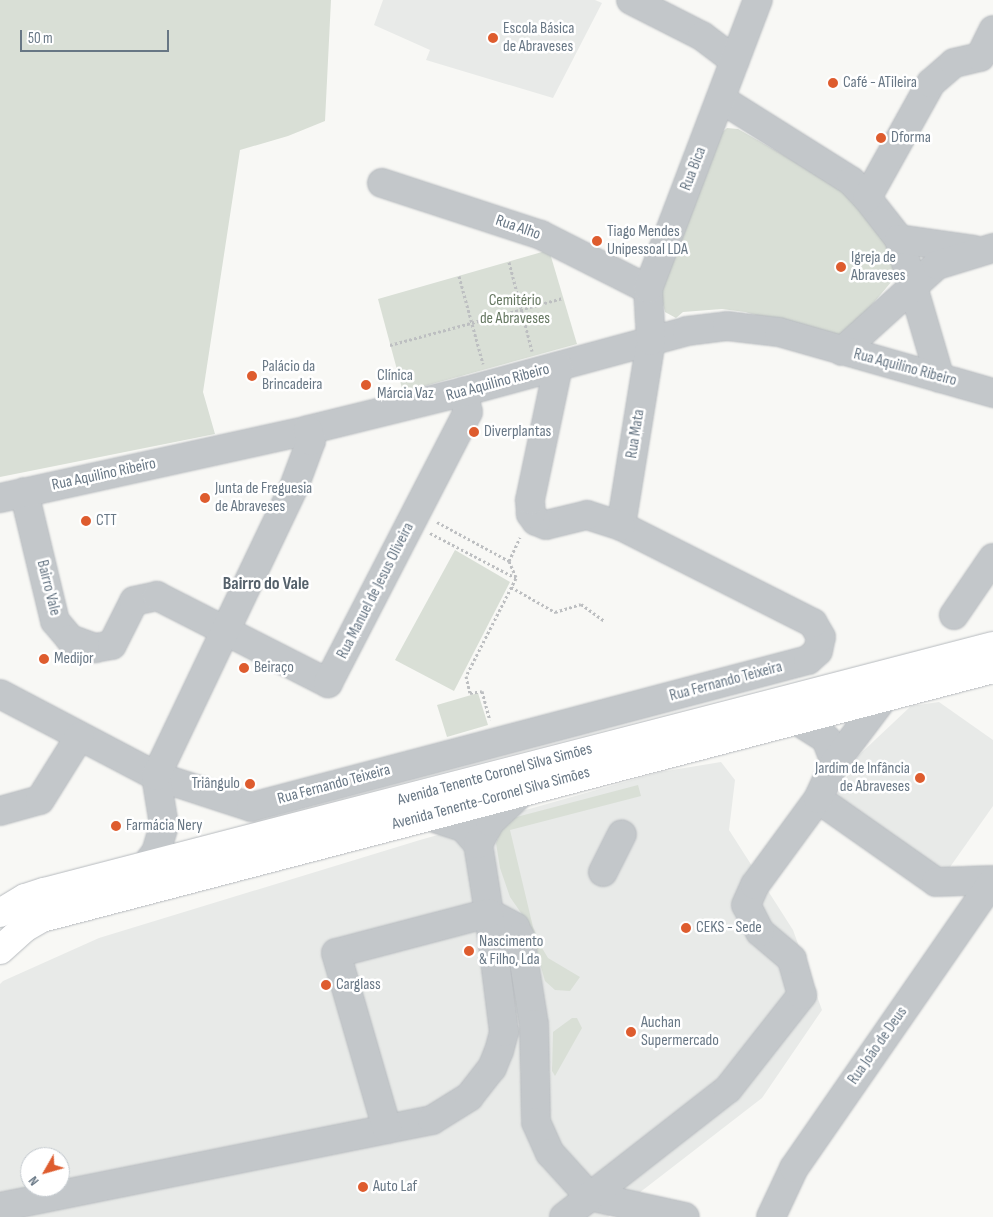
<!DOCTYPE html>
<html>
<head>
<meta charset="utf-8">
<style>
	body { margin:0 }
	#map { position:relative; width:993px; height:1217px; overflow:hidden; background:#f8f8f5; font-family:"Sofia Sans Condensed",sans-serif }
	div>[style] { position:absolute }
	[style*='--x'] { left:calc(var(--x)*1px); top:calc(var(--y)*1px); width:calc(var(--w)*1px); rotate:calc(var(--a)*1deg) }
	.built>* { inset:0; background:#e8eae8 }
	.green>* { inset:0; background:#d9dfd6 }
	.path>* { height:3px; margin-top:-1.5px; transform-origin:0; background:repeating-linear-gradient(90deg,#bdbfc1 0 2.5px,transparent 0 5px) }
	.roads { filter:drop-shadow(0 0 1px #b6babe) drop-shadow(0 0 1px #b6babe) }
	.minor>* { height:28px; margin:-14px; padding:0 14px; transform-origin:14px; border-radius:14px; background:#c3c7ca }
	.major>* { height:28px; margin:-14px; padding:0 14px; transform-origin:14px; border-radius:14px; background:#fff }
	.dots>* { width:14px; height:14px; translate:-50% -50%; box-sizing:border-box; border:2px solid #fff; border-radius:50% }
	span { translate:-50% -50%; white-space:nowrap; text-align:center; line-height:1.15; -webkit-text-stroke:5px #fff; paint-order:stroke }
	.poi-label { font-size:16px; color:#687785 }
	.left { translate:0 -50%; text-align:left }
	.right { translate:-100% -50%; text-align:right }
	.street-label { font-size:16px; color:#687785 }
	.park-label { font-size:16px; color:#667862 }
	.neighbourhood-label { font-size:18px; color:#55616b; font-weight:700 }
	.north { position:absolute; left:20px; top:1147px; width:50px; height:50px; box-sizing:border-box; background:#fff; border:1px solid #c3c9ce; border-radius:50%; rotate:232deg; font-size:14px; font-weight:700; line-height:20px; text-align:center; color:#687785 }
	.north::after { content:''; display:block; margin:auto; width:18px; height:22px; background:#de5c2e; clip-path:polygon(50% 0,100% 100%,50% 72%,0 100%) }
	.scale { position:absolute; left:20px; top:30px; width:149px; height:22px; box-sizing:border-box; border:2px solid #687785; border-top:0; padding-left:6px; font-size:15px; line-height:18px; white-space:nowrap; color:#687785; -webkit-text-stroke:4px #fff; paint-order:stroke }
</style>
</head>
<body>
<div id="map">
	<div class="built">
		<i style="clip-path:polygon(383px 0,595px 0,602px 3px,553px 98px,426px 60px,430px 50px,374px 25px)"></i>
		<i style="clip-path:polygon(939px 702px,993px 740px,993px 806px,943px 877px,835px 799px,858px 756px,911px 706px)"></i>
		<i style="clip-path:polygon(evenodd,721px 762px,735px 780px,729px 830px,793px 930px,822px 1010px,762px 1098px,608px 1217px,0 1217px,0 984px,3px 981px,99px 938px,420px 840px,660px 772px,721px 762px,30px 1157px,60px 1157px,60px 1187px,30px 1187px,30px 1157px)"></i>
	</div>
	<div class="green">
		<i style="clip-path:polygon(0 0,331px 0,325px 121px,288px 136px,240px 150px,203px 392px,215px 434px,0 477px)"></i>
		<i style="clip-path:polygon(727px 128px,738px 129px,840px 187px,887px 238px,894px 262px,892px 281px,849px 332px,837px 337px,745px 312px,722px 309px,683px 312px,676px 318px,665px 312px,660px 293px,719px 135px)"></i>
		<i style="clip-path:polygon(549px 250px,577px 344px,403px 392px,378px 299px)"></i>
		<i style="clip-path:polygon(455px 550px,510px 582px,454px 691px,395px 660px)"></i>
		<i style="clip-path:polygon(478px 693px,488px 725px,447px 737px,437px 705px)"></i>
		<i style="clip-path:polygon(638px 785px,641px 796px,510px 830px,533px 927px,542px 948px,548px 958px,580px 977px,570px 991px,555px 990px,545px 981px,528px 923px,510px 897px,500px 868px,496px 843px,505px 820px)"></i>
		<i style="clip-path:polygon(572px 1018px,577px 1018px,582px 1028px,555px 1076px,552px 1071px,553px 1032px)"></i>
	</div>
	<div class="path">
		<i style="--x:509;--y:262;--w:92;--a:75.5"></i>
		<i style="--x:459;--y:276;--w:91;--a:74.7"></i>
		<i style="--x:390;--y:345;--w:179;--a:-15.2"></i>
		<i style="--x:437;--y:522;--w:82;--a:28.4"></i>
		<i style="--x:430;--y:533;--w:97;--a:27.6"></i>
		<i style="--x:516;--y:578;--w:110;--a:117"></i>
		<i style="--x:466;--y:676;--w:17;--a:77"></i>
		<i style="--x:470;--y:693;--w:12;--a:-9"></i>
		<i style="--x:482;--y:691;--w:30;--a:75"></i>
		<i style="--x:516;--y:577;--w:17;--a:-114"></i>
		<i style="--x:509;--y:561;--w:26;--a:-65"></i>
		<i style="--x:511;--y:587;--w:51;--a:29.6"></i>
		<i style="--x:555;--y:612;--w:27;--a:-17"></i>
		<i style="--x:581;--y:604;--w:29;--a:36"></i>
	</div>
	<div class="roads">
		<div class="minor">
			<i style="--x:631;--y:0;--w:80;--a:26.9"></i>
			<i style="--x:702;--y:36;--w:41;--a:37.1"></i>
			<i style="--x:721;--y:99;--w:154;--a:32.2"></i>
			<i style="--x:851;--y:181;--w:23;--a:47"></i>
			<i style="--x:867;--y:198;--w:52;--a:52"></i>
			<i style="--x:899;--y:239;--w:145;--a:73.6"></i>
			<i style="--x:382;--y:183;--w:167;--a:18.1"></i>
			<i style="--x:541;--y:235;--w:120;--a:26.8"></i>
			<i style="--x:867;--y:198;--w:132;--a:-60.9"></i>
			<i style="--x:931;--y:83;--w:30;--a:-41"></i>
			<i style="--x:954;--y:63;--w:27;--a:-13"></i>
			<i style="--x:980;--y:57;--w:30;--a:-64"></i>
			<i style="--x:899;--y:239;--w:76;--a:8.3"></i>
			<i style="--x:842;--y:351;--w:128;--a:-42.2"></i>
			<i style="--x:937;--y:265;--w:59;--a:-16.9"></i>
			<i style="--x:24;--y:492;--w:133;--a:76.5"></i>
			<i style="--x:55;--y:621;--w:23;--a:50"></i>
			<i style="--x:70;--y:639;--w:27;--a:20"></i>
			<i style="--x:95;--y:648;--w:17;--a:-10"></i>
			<i style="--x:112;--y:645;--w:49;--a:-63.4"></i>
			<i style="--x:134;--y:601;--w:24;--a:-12"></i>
			<i style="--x:157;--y:596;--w:192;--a:27"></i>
			<i style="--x:328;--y:683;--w:305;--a:-62.7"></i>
			<i style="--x:468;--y:412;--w:21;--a:-104"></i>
			<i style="--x:0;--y:498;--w:315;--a:-12.4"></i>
			<i style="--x:308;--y:430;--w:160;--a:-13.8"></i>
			<i style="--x:463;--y:392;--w:232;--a:-15.2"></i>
			<i style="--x:687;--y:331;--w:40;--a:-7.1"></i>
			<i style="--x:727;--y:326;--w:52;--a:6.6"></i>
			<i style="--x:779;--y:332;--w:223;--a:15.9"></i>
			<i style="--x:621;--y:526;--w:187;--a:-80.8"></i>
			<i style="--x:651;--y:341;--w:52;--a:-93.3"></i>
			<i style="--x:648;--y:289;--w:309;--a:-69.2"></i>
			<i style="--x:954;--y:615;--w:69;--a:-55.6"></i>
			<i style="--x:0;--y:694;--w:176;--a:27.7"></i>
			<i style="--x:156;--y:776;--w:100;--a:18.1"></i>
			<i style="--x:251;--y:807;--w:576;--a:-14.78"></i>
			<i style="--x:808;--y:660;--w:13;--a:-42"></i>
			<i style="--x:818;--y:651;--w:14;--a:-78"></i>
			<i style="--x:821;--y:637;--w:16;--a:-120"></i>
			<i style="--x:813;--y:623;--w:215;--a:-153.2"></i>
			<i style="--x:621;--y:526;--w:36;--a:-162"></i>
			<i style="--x:587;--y:515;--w:42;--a:166.3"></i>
			<i style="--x:546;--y:525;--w:11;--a:-158"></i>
			<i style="--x:536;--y:521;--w:9;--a:-126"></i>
			<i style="--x:531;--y:514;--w:14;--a:-94"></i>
			<i style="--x:530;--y:500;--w:136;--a:-78.1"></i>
			<i style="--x:796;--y:720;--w:36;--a:32"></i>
			<i style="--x:826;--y:739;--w:25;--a:69"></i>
			<i style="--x:818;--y:799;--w:144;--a:35.1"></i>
			<i style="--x:936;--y:882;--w:56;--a:-2"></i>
			<i style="--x:0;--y:811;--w:41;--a:-15.4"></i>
			<i style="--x:40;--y:800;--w:75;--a:-58"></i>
			<i style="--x:428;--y:816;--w:38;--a:18"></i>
			<i style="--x:464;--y:828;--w:21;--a:49"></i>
			<i style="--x:478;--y:844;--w:70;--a:80.9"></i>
			<i style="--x:489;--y:913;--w:30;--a:28"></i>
			<i style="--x:515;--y:927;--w:11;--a:63"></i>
			<i style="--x:520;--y:937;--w:88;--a:80.9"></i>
			<i style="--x:534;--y:1024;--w:98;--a:88.8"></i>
			<i style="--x:536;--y:1122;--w:34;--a:66"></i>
			<i style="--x:550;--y:1153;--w:58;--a:47.8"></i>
			<i style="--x:589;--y:1196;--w:98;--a:12.3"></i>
			<i style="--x:478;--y:844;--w:25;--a:-61"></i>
			<i style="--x:490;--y:822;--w:45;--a:-43.2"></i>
			<i style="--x:146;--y:865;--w:16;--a:-52"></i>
			<i style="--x:156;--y:852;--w:28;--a:-73"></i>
			<i style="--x:164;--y:825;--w:50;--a:-99.3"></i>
			<i style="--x:156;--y:776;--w:323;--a:-64.5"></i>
			<i style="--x:295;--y:484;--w:46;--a:-69.6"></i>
			<i style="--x:311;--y:441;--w:11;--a:-105"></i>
			<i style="--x:603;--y:872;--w:42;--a:-63.4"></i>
			<i style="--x:0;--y:1207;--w:395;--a:-11.4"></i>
			<i style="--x:387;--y:1129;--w:46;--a:-11.3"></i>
			<i style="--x:432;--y:1120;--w:44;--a:-31.9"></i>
			<i style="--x:469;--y:1097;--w:37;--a:-52"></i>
			<i style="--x:492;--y:1068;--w:18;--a:-68"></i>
			<i style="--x:499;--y:1051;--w:20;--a:-75"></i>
			<i style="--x:504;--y:1032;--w:120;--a:-97.2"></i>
			<i style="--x:489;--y:913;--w:158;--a:165.3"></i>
			<i style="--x:336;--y:953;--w:183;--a:73.8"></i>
			<i style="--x:564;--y:1217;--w:208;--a:-38"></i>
			<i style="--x:728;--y:1089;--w:120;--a:-51.8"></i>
			<i style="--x:802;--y:995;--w:37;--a:-106"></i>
			<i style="--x:792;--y:959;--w:42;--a:-139.8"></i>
			<i style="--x:760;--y:932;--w:30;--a:-117"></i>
			<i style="--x:746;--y:905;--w:22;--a:-66"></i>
			<i style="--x:755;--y:885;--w:107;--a:-53.8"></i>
			<i style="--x:818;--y:799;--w:41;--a:-65.3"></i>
			<i style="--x:835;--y:762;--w:83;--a:-52.9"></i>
			<i style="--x:771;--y:1217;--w:54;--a:-64.9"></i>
			<i style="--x:794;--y:1168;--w:349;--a:-55.3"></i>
		</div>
		<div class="major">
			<i style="--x:0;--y:913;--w:29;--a:-31"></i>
			<i style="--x:25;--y:898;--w:20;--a:-18"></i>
			<i style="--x:44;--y:892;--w:980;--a:-14.53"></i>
			<i style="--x:0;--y:950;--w:31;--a:-42"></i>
			<i style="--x:23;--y:929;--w:22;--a:-30"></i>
			<i style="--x:42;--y:918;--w:983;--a:-14.67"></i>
		</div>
	</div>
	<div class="dots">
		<i style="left:493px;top:38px;background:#de5c2e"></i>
		<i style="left:833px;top:83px;background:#de5c2e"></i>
		<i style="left:881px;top:138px;background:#de5c2e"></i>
		<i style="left:597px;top:241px;background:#de5c2e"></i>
		<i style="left:841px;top:267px;background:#de5c2e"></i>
		<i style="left:252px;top:376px;background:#de5c2e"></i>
		<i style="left:366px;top:385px;background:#de5c2e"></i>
		<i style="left:474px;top:432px;background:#de5c2e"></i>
		<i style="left:205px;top:498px;background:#de5c2e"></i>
		<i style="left:86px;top:521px;background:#de5c2e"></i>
		<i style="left:44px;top:659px;background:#de5c2e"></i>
		<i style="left:244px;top:668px;background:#de5c2e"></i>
		<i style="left:920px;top:778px;background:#de5c2e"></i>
		<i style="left:250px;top:784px;background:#de5c2e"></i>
		<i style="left:116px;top:826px;background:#de5c2e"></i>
		<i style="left:686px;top:928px;background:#de5c2e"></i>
		<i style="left:469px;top:951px;background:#de5c2e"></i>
		<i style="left:326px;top:985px;background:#de5c2e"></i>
		<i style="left:631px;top:1032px;background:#de5c2e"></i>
		<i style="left:363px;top:1187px;background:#de5c2e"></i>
	</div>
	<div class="poi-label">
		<span class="left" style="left:503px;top:38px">Escola Básica<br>de Abraveses</span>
		<span class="left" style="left:843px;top:83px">Café - ATileira</span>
		<span class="left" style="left:891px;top:138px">Dforma</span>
		<span class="left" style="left:607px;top:241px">Tiago Mendes<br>Unipessoal LDA</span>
		<span class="left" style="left:851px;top:267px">Igreja de<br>Abraveses</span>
		<span class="left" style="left:262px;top:376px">Palácio da<br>Brincadeira</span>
		<span class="left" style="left:377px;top:385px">Clínica<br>Márcia Vaz</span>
		<span class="left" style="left:484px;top:432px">Diverplantas</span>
		<span class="left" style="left:215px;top:498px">Junta de Freguesia<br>de Abraveses</span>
		<span class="left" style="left:96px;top:521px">CTT</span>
		<span class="left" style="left:54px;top:659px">Medijor</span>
		<span class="left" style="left:254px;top:668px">Beiraço</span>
		<span class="right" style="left:910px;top:778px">Jardim de Infância<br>de Abraveses</span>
		<span class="right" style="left:240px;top:784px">Triângulo</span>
		<span class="left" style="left:126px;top:826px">Farmácia Nery</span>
		<span class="left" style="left:696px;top:928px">CEKS - Sede</span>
		<span class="left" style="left:479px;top:951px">Nascimento<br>&amp; Filho, Lda</span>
		<span class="left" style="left:336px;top:985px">Carglass</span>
		<span class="left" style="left:641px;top:1032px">Auchan<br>Supermercado</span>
		<span class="left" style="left:373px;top:1187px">Auto Laf</span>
	</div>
	<div class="street-label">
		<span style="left:694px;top:169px;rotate:-69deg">Rua Bica</span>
		<span style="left:518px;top:228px;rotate:19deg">Rua Alho</span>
		<span style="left:905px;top:368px;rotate:15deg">Rua Aquilino Ribeiro</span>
		<span style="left:498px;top:383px;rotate:-15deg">Rua Aquilino Ribeiro</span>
		<span style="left:636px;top:434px;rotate:-81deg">Rua Mata</span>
		<span style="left:104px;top:475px;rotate:-12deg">Rua Aquilino Ribeiro</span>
		<span style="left:48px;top:588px;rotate:76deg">Bairro Vale</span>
		<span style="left:376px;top:591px;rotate:-63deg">Rua Manuel de Jesus Oliveira</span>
		<span style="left:726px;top:682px;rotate:-15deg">Rua Fernando Teixeira</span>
		<span style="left:495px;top:775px;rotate:-15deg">Avenida Tenente Coronel Silva Simões</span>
		<span style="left:334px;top:785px;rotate:-15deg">Rua Fernando Teixeira</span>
		<span style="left:491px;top:799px;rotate:-15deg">Avenida Tenente-Coronel Silva Simões</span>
		<span style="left:878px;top:1046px;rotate:-55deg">Rua João de Deus</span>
	</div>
	<div class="park-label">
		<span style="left:515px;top:310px">Cemitério<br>de Abraveses</span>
	</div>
	<div class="neighbourhood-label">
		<span style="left:266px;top:584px">Bairro do Vale</span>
	</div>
	<div class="north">N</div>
	<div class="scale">50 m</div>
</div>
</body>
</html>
